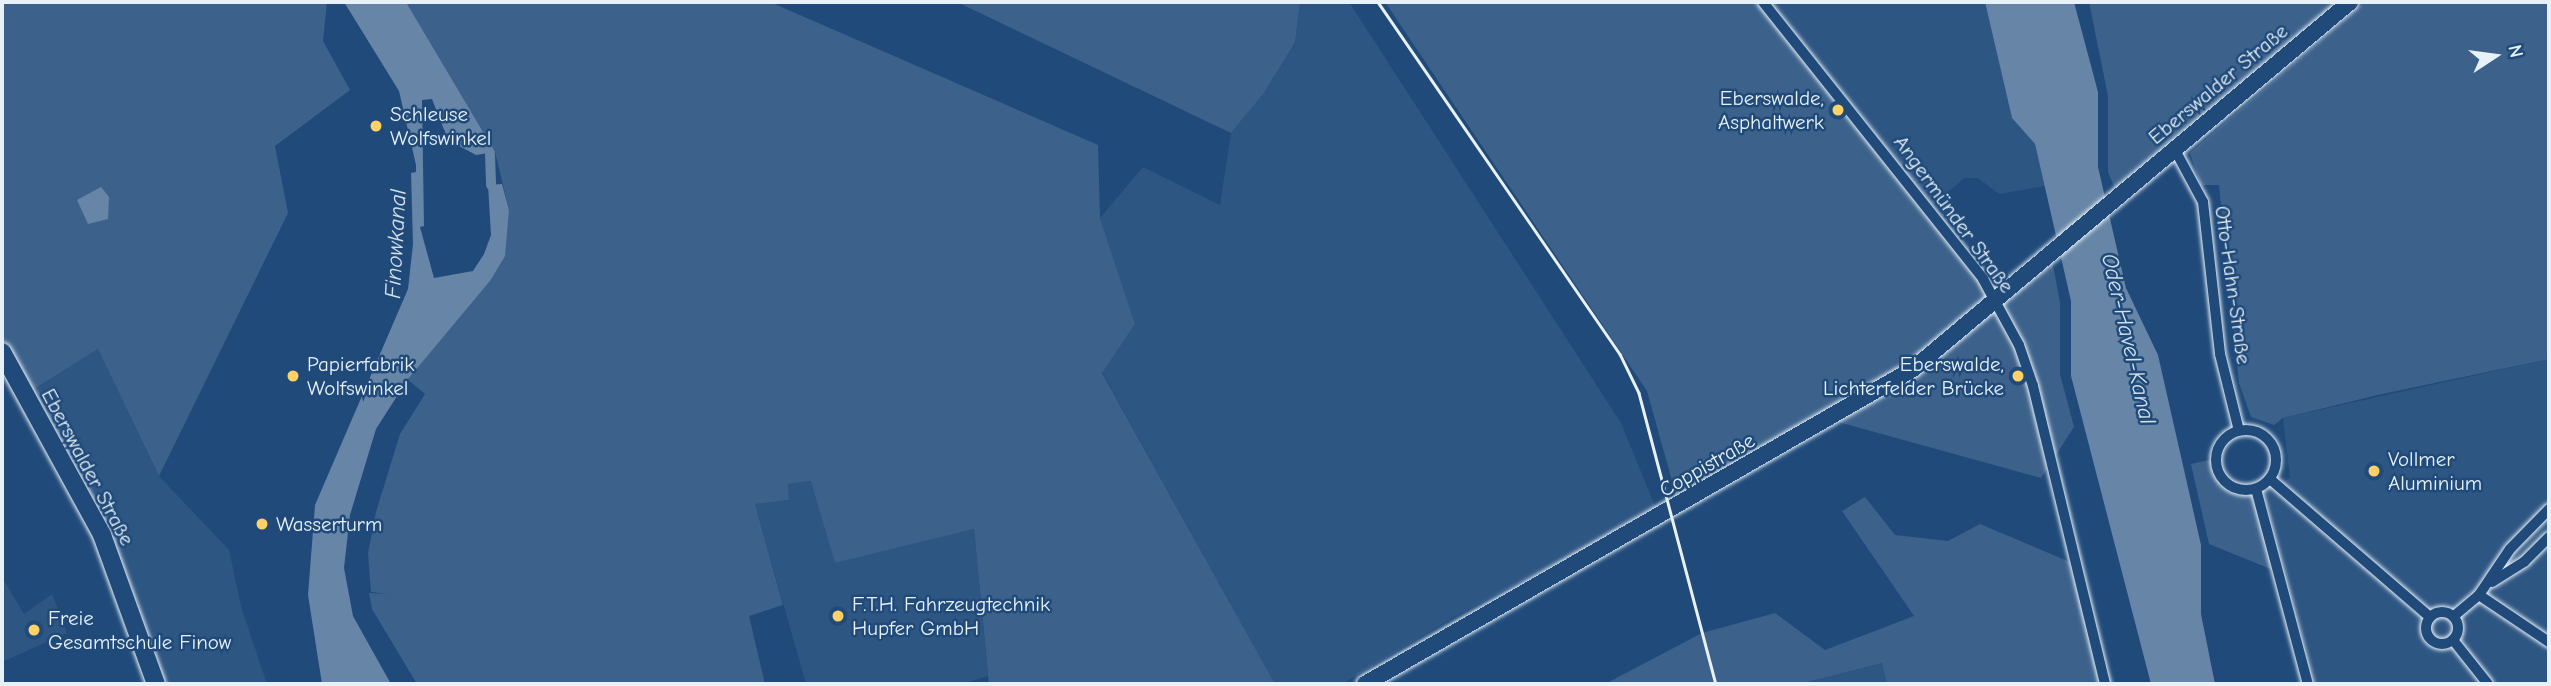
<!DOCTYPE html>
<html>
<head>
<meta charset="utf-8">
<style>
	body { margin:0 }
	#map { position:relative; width:2551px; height:686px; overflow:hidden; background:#1f4a7a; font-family:"Comic Neue",sans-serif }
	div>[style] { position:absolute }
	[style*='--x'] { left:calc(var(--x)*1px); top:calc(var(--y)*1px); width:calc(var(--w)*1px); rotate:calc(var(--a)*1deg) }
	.built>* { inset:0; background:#2e5683 }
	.green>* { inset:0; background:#3c628c }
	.water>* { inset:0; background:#6685a7 }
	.canal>* { height:10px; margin:-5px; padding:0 5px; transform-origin:5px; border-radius:5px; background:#6685a7 }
	.roads { filter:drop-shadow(0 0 2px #e8f1f8) drop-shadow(0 0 2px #e8f1f8) }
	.street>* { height:10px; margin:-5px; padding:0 5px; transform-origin:5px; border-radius:5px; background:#1f4a7a }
	.street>.ring { margin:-5px; padding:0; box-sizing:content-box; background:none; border:10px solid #1f4a7a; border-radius:50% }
	.secondary>* { height:16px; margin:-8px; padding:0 8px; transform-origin:8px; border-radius:8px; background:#1f4a7a }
	.primary>* { height:18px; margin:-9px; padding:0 9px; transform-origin:9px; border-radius:9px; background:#1f4a7a }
	.rail>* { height:2.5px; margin:-1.25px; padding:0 1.25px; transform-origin:1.25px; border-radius:1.25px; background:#e8f1f8 }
	.dots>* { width:19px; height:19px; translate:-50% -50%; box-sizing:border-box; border:4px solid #1f4a7a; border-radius:50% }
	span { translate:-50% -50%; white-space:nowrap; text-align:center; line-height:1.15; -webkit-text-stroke:5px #1f4a7a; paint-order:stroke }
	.street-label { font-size:21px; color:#e8f1f8 }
	.poi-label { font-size:21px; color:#e8f1f8 }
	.right { translate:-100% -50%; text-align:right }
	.left { translate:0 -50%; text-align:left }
	.water-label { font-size:23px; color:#d4e1ec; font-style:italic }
	.frame { position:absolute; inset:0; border:4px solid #e8f1f8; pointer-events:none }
	.north { position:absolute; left:2460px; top:21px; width:70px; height:70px; -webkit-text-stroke:5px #1f4a7a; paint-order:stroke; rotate:77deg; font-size:19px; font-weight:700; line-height:28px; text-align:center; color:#e8f1f8 }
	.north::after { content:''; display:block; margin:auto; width:24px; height:32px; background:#e8f1f8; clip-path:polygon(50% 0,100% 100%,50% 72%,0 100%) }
</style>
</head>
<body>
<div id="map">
	<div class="built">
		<i style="clip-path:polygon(1300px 2px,1349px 2px,1621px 423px,1657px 511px,1453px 617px,1342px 684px,1275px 684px,1102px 372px,1135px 324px,1100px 218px,1143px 167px,1220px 205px,1231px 133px,1264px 93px,1295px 44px)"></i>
		<i style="clip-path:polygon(1758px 2px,1985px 2px,2012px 118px,2035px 144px,2045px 186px,1999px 194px,1978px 178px,1964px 178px,1929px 209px)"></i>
		<i style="clip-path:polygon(98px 349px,159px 476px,229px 550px,241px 606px,267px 684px,163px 684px,109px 534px,31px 391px)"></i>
		<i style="clip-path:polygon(2549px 359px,2549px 684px,2316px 684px,2264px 492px,2290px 478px,2283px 418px)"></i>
		<i style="clip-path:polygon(812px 481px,835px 563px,974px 529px,988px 676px,962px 684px,806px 684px,755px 504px,789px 500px,788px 484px)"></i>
		<i style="clip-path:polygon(2px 577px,24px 614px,52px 594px,67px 633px,2px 662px)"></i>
		<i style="clip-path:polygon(1882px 663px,1887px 684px,1800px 684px)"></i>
	</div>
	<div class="green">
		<i style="clip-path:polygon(2px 2px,327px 2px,323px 41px,350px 90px,275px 146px,288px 213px,159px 476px,98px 349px,31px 391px,2px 337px)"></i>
		<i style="clip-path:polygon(406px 2px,770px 2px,1098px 145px,1100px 218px,1135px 324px,1102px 373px,1275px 684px,989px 684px,974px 529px,835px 563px,811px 481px,788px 484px,789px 500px,755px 504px,783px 605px,749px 616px,765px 684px,417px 684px,372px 609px,369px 593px,388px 594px,371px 592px,368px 553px,376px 512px,400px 434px,425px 394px,407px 379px,490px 281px,509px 210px,495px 152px)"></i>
		<i style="clip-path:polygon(957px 2px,1300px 2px,1295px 43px,1264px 93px,1231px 133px)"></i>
		<i style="clip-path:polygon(1385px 2px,1758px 2px,1996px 302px,2051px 255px,2060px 302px,2060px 374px,2074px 427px,2041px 478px,1831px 420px,1679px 506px,1647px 391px)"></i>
		<i style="clip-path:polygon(2089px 2px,2343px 2px,2117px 193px,2108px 172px,2108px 96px)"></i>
		<i style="clip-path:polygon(2365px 2px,2549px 2px,2549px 359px,2382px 394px,2283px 418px,2274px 425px,2251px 417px,2239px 383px,2219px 185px,2201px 185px,2190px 153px)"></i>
		<i style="clip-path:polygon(2213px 459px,2212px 468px,2228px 492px,2253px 495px,2273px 570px,2209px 544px,2191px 464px)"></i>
		<i style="clip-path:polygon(1865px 497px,1895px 535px,1948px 541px,1980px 524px,2070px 562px,2101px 684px,1887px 684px,1882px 663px,1800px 684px,1605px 684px,1702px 633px,1775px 613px,1825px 650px,1914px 616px,1842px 511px)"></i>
	</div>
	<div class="water">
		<i style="clip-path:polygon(344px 2px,406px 2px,495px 152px,476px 155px,448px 140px,432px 99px,422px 100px,424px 226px,420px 227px,434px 278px,473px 271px,484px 254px,491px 235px,488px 185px,502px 184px,509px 210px,505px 256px,490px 281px,408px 379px,376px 429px,350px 515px,344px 568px,353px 616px,391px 684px,322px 684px,308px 595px,315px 505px,408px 289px,413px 244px,411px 173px,416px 172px,416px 165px,399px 91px)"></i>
		<i style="clip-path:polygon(1985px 2px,2074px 2px,2098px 92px,2098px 167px,2126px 288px,2158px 355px,2201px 545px,2201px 614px,2215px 684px,2151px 684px,2071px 376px,2071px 301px,2035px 144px,2012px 118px)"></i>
		<i style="clip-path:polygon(101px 187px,109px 197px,108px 219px,88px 224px,77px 200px)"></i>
	</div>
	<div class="canal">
		<i style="--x:490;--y:154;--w:31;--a:88"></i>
	</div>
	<div class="roads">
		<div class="street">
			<i style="--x:1763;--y:2;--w:354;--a:51.5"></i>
			<i style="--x:1983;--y:279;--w:75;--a:61.4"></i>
			<i style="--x:2019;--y:345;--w:43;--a:71.1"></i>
			<i style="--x:2033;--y:386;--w:307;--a:76.4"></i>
			<i style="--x:2175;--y:150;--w:59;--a:61.7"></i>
			<i style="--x:2203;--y:202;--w:153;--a:83.6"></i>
			<i style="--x:2220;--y:354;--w:79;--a:76.1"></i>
			<i class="ring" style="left:2216px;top:430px;width:50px;height:50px"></i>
			<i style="--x:2270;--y:479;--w:211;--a:40.8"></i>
			<i style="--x:2256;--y:489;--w:202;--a:75.1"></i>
			<i style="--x:2492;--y:582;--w:38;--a:-32"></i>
			<i style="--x:2524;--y:562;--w:35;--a:-45"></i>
			<i style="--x:2479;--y:595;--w:84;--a:33.9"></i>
			<i class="ring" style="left:2426px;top:612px;width:22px;height:22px"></i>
			<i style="--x:2454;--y:616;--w:33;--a:-40"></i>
			<i style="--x:2479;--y:595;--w:55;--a:-56"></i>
			<i style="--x:2510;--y:549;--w:56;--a:-45.7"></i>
			<i style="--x:2453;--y:640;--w:56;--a:51.5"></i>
		</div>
		<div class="secondary">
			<i style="--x:1365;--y:684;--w:632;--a:-29.89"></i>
			<i style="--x:1913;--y:369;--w:571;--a:-40.02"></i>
		</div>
		<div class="primary">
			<i style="--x:2;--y:352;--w:209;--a:61.3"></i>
			<i style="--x:102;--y:535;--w:158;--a:70.1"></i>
		</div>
	</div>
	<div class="rail">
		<i style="--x:1378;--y:2;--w:427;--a:55.5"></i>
		<i style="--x:1620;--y:354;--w:43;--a:64"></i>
		<i style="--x:1639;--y:393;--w:301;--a:75.2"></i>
	</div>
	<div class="dots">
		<i style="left:1838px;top:110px;background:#ffd166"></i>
		<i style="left:376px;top:126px;background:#ffd166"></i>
		<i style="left:293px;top:376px;background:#ffd166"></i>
		<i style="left:2018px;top:376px;background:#ffd166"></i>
		<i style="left:2374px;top:471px;background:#ffd166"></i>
		<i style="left:262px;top:524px;background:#ffd166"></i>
		<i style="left:838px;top:616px;background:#ffd166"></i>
		<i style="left:34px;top:630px;background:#ffd166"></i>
	</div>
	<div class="street-label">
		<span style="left:2218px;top:84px;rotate:-40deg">Eberswalder Straße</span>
		<span style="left:1954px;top:214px;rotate:54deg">Angermünder Straße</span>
		<span style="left:2233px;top:285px;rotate:82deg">Otto-Hahn-Straße</span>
		<span style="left:1707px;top:465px;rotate:-30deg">Coppistraße</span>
		<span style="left:88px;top:467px;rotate:62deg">Eberswalder Straße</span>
	</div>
	<div class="poi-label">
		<span class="right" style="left:1824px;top:110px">Eberswalde,<br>Asphaltwerk</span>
		<span class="left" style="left:390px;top:126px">Schleuse<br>Wolfswinkel</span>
		<span class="left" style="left:307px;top:376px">Papierfabrik<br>Wolfswinkel</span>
		<span class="right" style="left:2004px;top:376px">Eberswalde,<br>Lichterfelder Brücke</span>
		<span class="left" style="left:2388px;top:471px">Vollmer<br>Aluminium</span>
		<span class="left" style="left:276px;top:524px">Wasserturm</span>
		<span class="left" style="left:852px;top:616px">F.T.H. Fahrzeugtechnik<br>Hupfer GmbH</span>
		<span class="left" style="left:48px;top:630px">Freie<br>Gesamtschule Finow</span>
	</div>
	<div class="water-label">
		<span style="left:396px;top:244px;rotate:-87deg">Finowkanal</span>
		<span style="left:2128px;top:339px;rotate:77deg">Oder-Havel-Kanal</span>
	</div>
	<div class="frame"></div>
	<div class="north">N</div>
</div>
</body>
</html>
